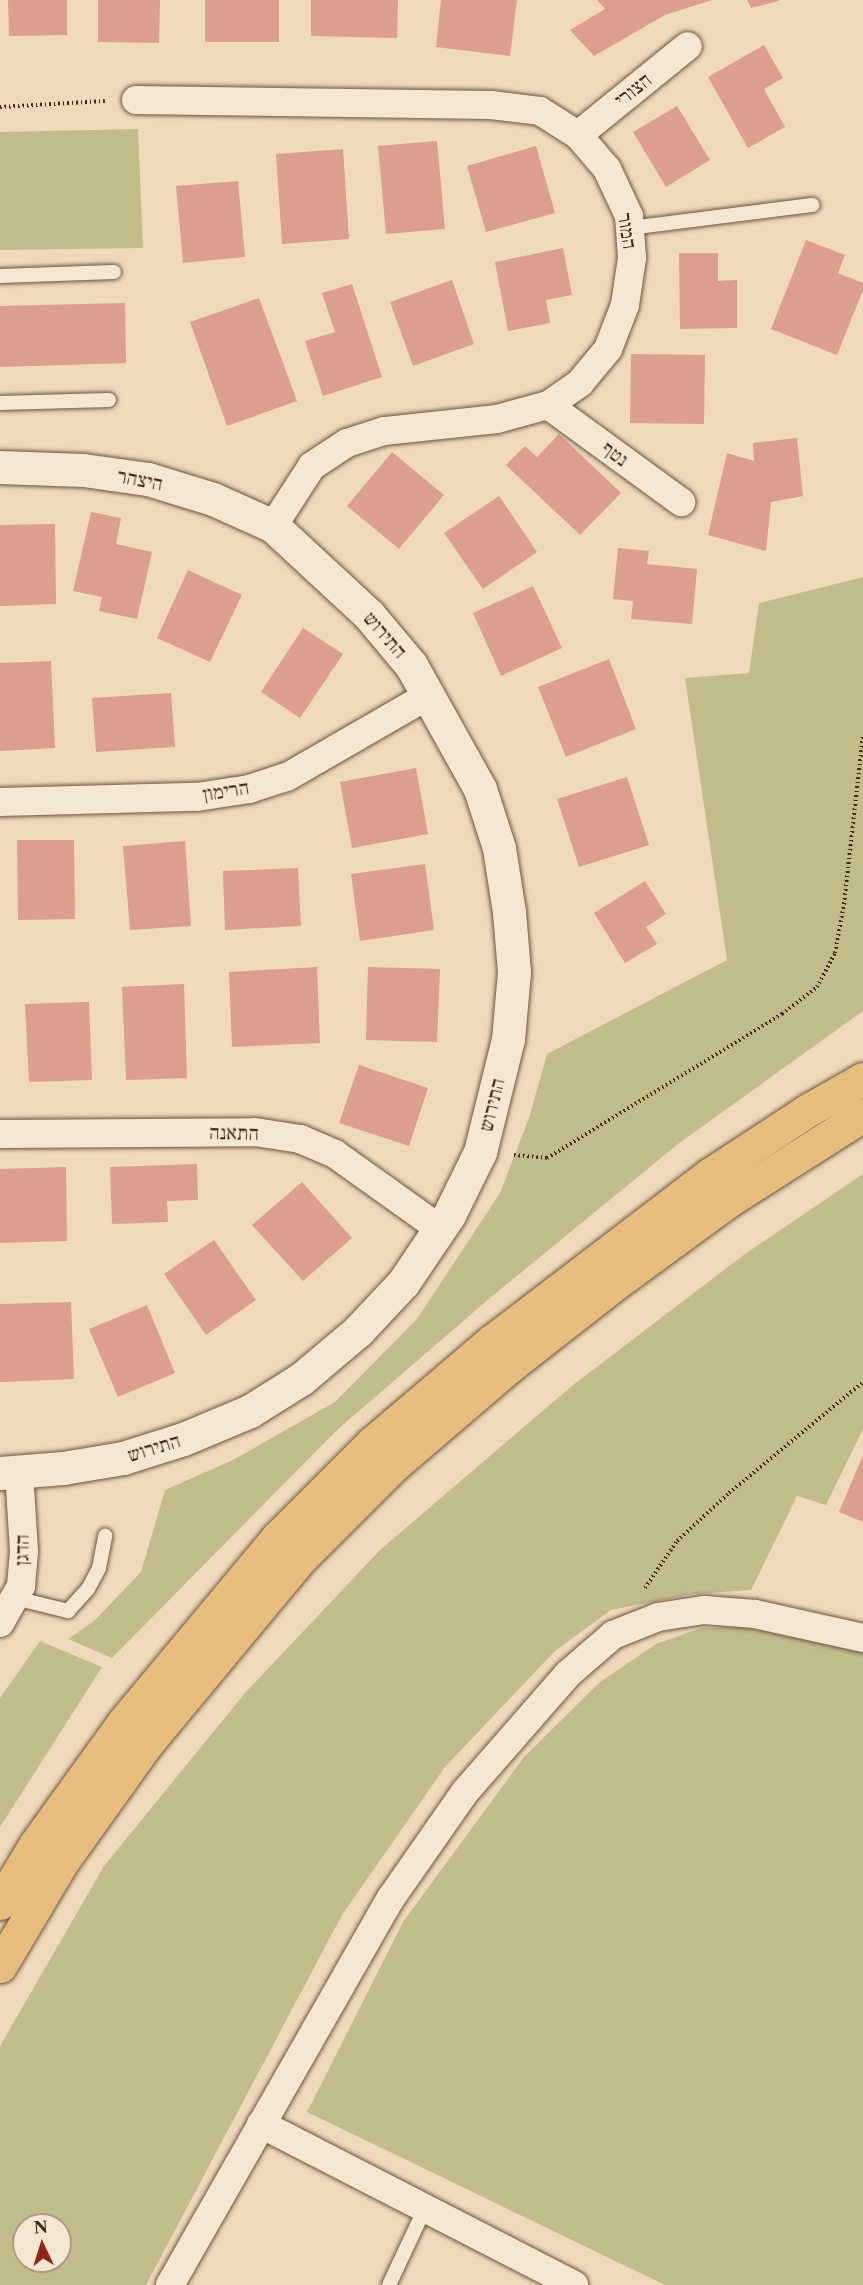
<!DOCTYPE html>
<html>
<head>
<meta charset="utf-8">
<style>
	body { margin:0 }
	#map { position:relative; width:863px; height:2285px; overflow:hidden; background:#eedaba; font-family:"Libre Caslon Text","Frank Ruhl Libre",serif }
	div>[style] { position:absolute }
	[style*='--x'] { left:calc(var(--x)*1px); top:calc(var(--y)*1px); width:calc(var(--w)*1px); rotate:calc(var(--a)*1deg) }
	.green>* { inset:0; background:#c0bd8a }
	.building>* { inset:0; background:#dc9e8e }
	.path>* { height:4px; margin-top:-2px; transform-origin:0; background:repeating-linear-gradient(90deg,#432917 0 1.5px,transparent 0 4.5px) }
	.roads { filter:drop-shadow(0 0 2px #6e5540) drop-shadow(0 0 2px #6e5540) }
	.lane>* { height:14px; margin:-7px; padding:0 7px; transform-origin:7px; border-radius:7px; background:#f4e7d2 }
	.street>* { height:28px; margin:-14px; padding:0 14px; transform-origin:14px; border-radius:14px; background:#f4e7d2 }
	.secondary>* { height:33px; margin:-16.5px; padding:0 16.5px; transform-origin:16.5px; border-radius:16.5px; background:#f4e7d2 }
	.primary>* { height:33px; margin:-16.5px; padding:0 16.5px; transform-origin:16.5px; border-radius:16.5px; background:#e7bd7d }
	span { translate:-50% -50%; white-space:nowrap; text-align:center; line-height:1.15; -webkit-text-stroke:5px #f4e7d2; paint-order:stroke }
	.street-label { font-size:20px; color:#432917 }
	.north { position:absolute; left:12px; top:2213px; width:60px; height:60px; box-sizing:border-box; background:#f4e7d2; border:2px solid #ad9b87; border-radius:50%; rotate:356deg; font-size:16px; font-weight:700; line-height:24px; text-align:center; color:#432917 }
	.north::after { content:''; display:block; margin:auto; width:21px; height:27px; background:#8f2418; clip-path:polygon(50% 0,100% 100%,50% 72%,0 100%) }
</style>
</head>
<body>
<div id="map">
	<div class="green">
		<i style="clip-path:polygon(138px 129px,143px 248px,0 250px,0 132px)"></i>
		<i style="clip-path:polygon(863px 577px,863px 1011px,678px 1144px,490px 1298px,337px 1430px,112px 1658px,68px 1639px,94px 1621px,141px 1572px,165px 1490px,233px 1460px,335px 1402px,417px 1319px,500px 1193px,529px 1118px,547px 1054px,727px 960px,685px 678px,749px 673px,759px 603px)"></i>
		<i style="clip-path:polygon(evenodd,863px 1174px,863px 1429px,826px 1505px,797px 1496px,751px 1590px,693px 1594px,611px 1610px,555px 1651px,445px 1767px,342px 1915px,146px 2285px,0 2285px,0 2046px,104px 1866px,245px 1693px,380px 1550px,573px 1385px,745px 1254px,863px 1174px,24px 2225px,60px 2225px,60px 2261px,24px 2261px,24px 2225px)"></i>
		<i style="clip-path:polygon(746px 1627px,863px 1652px,863px 2285px,665px 2285px,307px 2112px,403px 1922px,524px 1757px,600px 1682px,656px 1644px,701px 1628px)"></i>
		<i style="clip-path:polygon(40px 1641px,102px 1667px,0 1827px,0 1698px)"></i>
	</div>
	<div class="building">
		<i style="clip-path:polygon(8px 0,67px 0,67px 35px,9px 36px)"></i>
		<i style="clip-path:polygon(98px 0,160px 0,159px 43px,98px 42px)"></i>
		<i style="clip-path:polygon(205px 0,279px 0,279px 42px,205px 42px)"></i>
		<i style="clip-path:polygon(311px 0,398px 0,397px 38px,311px 36px)"></i>
		<i style="clip-path:polygon(441px 0,517px 0,510px 56px,436px 47px)"></i>
		<i style="clip-path:polygon(597px 0,712px 0,665px 15px,594px 56px,570px 30px,605px 9px)"></i>
		<i style="clip-path:polygon(747px 0,779px 0,779px 1px,751px 8px)"></i>
		<i style="clip-path:polygon(764px 45px,783px 78px,764px 89px,785px 127px,748px 148px,708px 77px)"></i>
		<i style="clip-path:polygon(677px 106px,710px 160px,666px 187px,633px 132px)"></i>
		<i style="clip-path:polygon(437px 141px,445px 229px,386px 234px,378px 146px)"></i>
		<i style="clip-path:polygon(536px 146px,555px 213px,486px 232px,467px 166px)"></i>
		<i style="clip-path:polygon(343px 149px,349px 239px,282px 244px,276px 154px)"></i>
		<i style="clip-path:polygon(238px 181px,245px 257px,183px 263px,176px 186px)"></i>
		<i style="clip-path:polygon(806px 240px,845px 255px,838px 273px,863px 283px,863px 290px,837px 355px,771px 329px)"></i>
		<i style="clip-path:polygon(563px 248px,572px 295px,546px 300px,550px 323px,508px 331px,495px 262px)"></i>
		<i style="clip-path:polygon(679px 253px,718px 253px,718px 281px,737px 280px,737px 328px,680px 329px)"></i>
		<i style="clip-path:polygon(452px 280px,474px 344px,413px 366px,390px 302px)"></i>
		<i style="clip-path:polygon(352px 284px,382px 377px,323px 396px,305px 341px,335px 332px,322px 293px)"></i>
		<i style="clip-path:polygon(259px 298px,297px 401px,227px 426px,190px 322px)"></i>
		<i style="clip-path:polygon(125px 303px,126px 363px,0 367px,0 306px)"></i>
		<i style="clip-path:polygon(631px 354px,705px 355px,704px 424px,630px 423px)"></i>
		<i style="clip-path:polygon(559px 434px,621px 493px,580px 535px,506px 465px,525px 446px,537px 457px)"></i>
		<i style="clip-path:polygon(797px 438px,803px 496px,771px 502px,766px 551px,708px 535px,727px 453px,754px 461px,753px 443px)"></i>
		<i style="clip-path:polygon(392px 452px,444px 495px,399px 549px,347px 506px)"></i>
		<i style="clip-path:polygon(499px 496px,537px 552px,483px 589px,444px 533px)"></i>
		<i style="clip-path:polygon(91px 512px,121px 518px,116px 544px,152px 552px,137px 619px,99px 611px,102px 597px,73px 591px)"></i>
		<i style="clip-path:polygon(55px 524px,56px 604px,0 606px,0 525px)"></i>
		<i style="clip-path:polygon(618px 548px,649px 551px,647px 564px,697px 569px,692px 624px,631px 619px,633px 601px,613px 599px)"></i>
		<i style="clip-path:polygon(188px 570px,242px 595px,210px 662px,157px 638px)"></i>
		<i style="clip-path:polygon(533px 586px,562px 648px,501px 676px,473px 613px)"></i>
		<i style="clip-path:polygon(303px 628px,343px 654px,300px 718px,261px 692px)"></i>
		<i style="clip-path:polygon(609px 659px,636px 729px,566px 757px,538px 687px)"></i>
		<i style="clip-path:polygon(51px 661px,55px 748px,0 751px,0 663px)"></i>
		<i style="clip-path:polygon(171px 693px,175px 747px,96px 752px,92px 698px)"></i>
		<i style="clip-path:polygon(416px 768px,428px 834px,352px 848px,340px 782px)"></i>
		<i style="clip-path:polygon(627px 777px,649px 845px,579px 867px,557px 799px)"></i>
		<i style="clip-path:polygon(17px 840px,74px 840px,75px 919px,18px 920px)"></i>
		<i style="clip-path:polygon(185px 841px,191px 926px,130px 930px,123px 846px)"></i>
		<i style="clip-path:polygon(425px 864px,434px 930px,360px 941px,351px 874px)"></i>
		<i style="clip-path:polygon(298px 868px,301px 926px,225px 930px,223px 871px)"></i>
		<i style="clip-path:polygon(645px 881px,666px 914px,646px 927px,657px 944px,625px 963px,594px 913px)"></i>
		<i style="clip-path:polygon(317px 967px,320px 1043px,232px 1047px,229px 972px)"></i>
		<i style="clip-path:polygon(368px 967px,440px 969px,437px 1042px,366px 1040px)"></i>
		<i style="clip-path:polygon(184px 984px,187px 1078px,126px 1080px,122px 987px)"></i>
		<i style="clip-path:polygon(89px 1002px,92px 1080px,29px 1082px,25px 1004px)"></i>
		<i style="clip-path:polygon(359px 1065px,428px 1088px,409px 1146px,339px 1123px)"></i>
		<i style="clip-path:polygon(197px 1164px,198px 1200px,167px 1201px,168px 1222px,112px 1224px,110px 1167px)"></i>
		<i style="clip-path:polygon(66px 1167px,67px 1241px,0 1243px,0 1169px)"></i>
		<i style="clip-path:polygon(302px 1182px,352px 1238px,303px 1281px,252px 1225px)"></i>
		<i style="clip-path:polygon(214px 1240px,256px 1300px,206px 1335px,164px 1274px)"></i>
		<i style="clip-path:polygon(71px 1302px,74px 1379px,0 1382px,0 1304px)"></i>
		<i style="clip-path:polygon(147px 1305px,175px 1373px,118px 1397px,89px 1329px)"></i>
		<i style="clip-path:polygon(863px 1455px,863px 1522px,839px 1512px)"></i>
	</div>
	<div class="path">
		<i style="--x:0;--y:107;--w:105;--a:-3.3"></i>
		<i style="--x:514;--y:1155;--w:33;--a:5"></i>
		<i style="--x:547;--y:1158;--w:276;--a:-31.5"></i>
		<i style="--x:782;--y:1014;--w:44;--a:-37.6"></i>
		<i style="--x:817;--y:987;--w:38;--a:-62"></i>
		<i style="--x:835;--y:953;--w:50;--a:-79.6"></i>
		<i style="--x:844;--y:904;--w:170;--a:-83.6"></i>
		<i style="--x:645;--y:1588;--w:57;--a:-55.8"></i>
		<i style="--x:677;--y:1541;--w:71;--a:-42.7"></i>
		<i style="--x:729;--y:1493;--w:174;--a:-39.6"></i>
	</div>
	<div class="roads">
		<div class="lane">
			<i style="--x:630;--y:228;--w:184;--a:-7.2"></i>
			<i style="--x:0;--y:276;--w:114;--a:-2"></i>
			<i style="--x:0;--y:403;--w:109;--a:-1.6"></i>
			<i style="--x:15;--y:1598;--w:55;--a:13.8"></i>
			<i style="--x:68;--y:1611;--w:30;--a:-48"></i>
			<i style="--x:88;--y:1589;--w:24;--a:-62"></i>
			<i style="--x:99;--y:1568;--w:33;--a:-79"></i>
			<i style="--x:389;--y:2285;--w:85;--a:-64.9"></i>
		</div>
		<div class="street">
			<i style="--x:136;--y:100;--w:355;--a:0.8"></i>
			<i style="--x:491;--y:105;--w:49;--a:7"></i>
			<i style="--x:540;--y:111;--w:45;--a:32.3"></i>
			<i style="--x:578;--y:135;--w:45;--a:49.5"></i>
			<i style="--x:607;--y:169;--w:52;--a:64.9"></i>
			<i style="--x:629;--y:216;--w:42;--a:85.9"></i>
			<i style="--x:632;--y:258;--w:48;--a:98.5"></i>
			<i style="--x:625;--y:305;--w:47;--a:111.1"></i>
			<i style="--x:608;--y:349;--w:44;--a:129.5"></i>
			<i style="--x:580;--y:383;--w:39;--a:145"></i>
			<i style="--x:548;--y:405;--w:53;--a:164.6"></i>
			<i style="--x:497;--y:419;--w:114;--a:173.9"></i>
			<i style="--x:384;--y:431;--w:39;--a:162"></i>
			<i style="--x:347;--y:443;--w:42;--a:146.7"></i>
			<i style="--x:312;--y:466;--w:72;--a:123"></i>
			<i style="--x:578;--y:135;--w:141;--a:-39"></i>
			<i style="--x:548;--y:405;--w:165;--a:36.1"></i>
			<i style="--x:0;--y:802;--w:197;--a:-1.5"></i>
			<i style="--x:197;--y:797;--w:53;--a:-8.7"></i>
			<i style="--x:249;--y:789;--w:40;--a:-18"></i>
			<i style="--x:287;--y:777;--w:164;--a:-30"></i>
			<i style="--x:0;--y:1134;--w:255;--a:-0.4"></i>
			<i style="--x:255;--y:1132;--w:46;--a:8.8"></i>
			<i style="--x:300;--y:1139;--w:38;--a:23"></i>
			<i style="--x:335;--y:1154;--w:129;--a:35.5"></i>
			<i style="--x:0;--y:1623;--w:43;--a:-60.4"></i>
			<i style="--x:21;--y:1586;--w:35;--a:-85"></i>
			<i style="--x:24;--y:1551;--w:80;--a:-93.6"></i>
			<i style="--x:261;--y:2124;--w:352;--a:27.2"></i>
			<i style="--x:170;--y:2285;--w:446;--a:-60.3"></i>
			<i style="--x:391;--y:1898;--w:129;--a:-55.1"></i>
			<i style="--x:465;--y:1792;--w:157;--a:-48.9"></i>
			<i style="--x:568;--y:1674;--w:60;--a:-40.9"></i>
			<i style="--x:613;--y:1635;--w:48;--a:-21.8"></i>
			<i style="--x:658;--y:1617;--w:47;--a:-8.7"></i>
			<i style="--x:704;--y:1610;--w:51;--a:4.5"></i>
			<i style="--x:755;--y:1614;--w:111;--a:12.5"></i>
		</div>
		<div class="secondary">
			<i style="--x:0;--y:467;--w:83;--a:2.1"></i>
			<i style="--x:83;--y:470;--w:66;--a:7.9"></i>
			<i style="--x:148;--y:479;--w:68;--a:17.1"></i>
			<i style="--x:213;--y:499;--w:66;--a:24.2"></i>
			<i style="--x:273;--y:526;--w:131;--a:42.8"></i>
			<i style="--x:369;--y:615;--w:65;--a:50"></i>
			<i style="--x:411;--y:665;--w:142;--a:60.9"></i>
			<i style="--x:480;--y:789;--w:62;--a:72.1"></i>
			<i style="--x:499;--y:848;--w:65;--a:81.1"></i>
			<i style="--x:509;--y:912;--w:60;--a:85.2"></i>
			<i style="--x:514;--y:972;--w:67;--a:95.1"></i>
			<i style="--x:508;--y:1039;--w:116;--a:103.9"></i>
			<i style="--x:480;--y:1152;--w:70;--a:116.2"></i>
			<i style="--x:449;--y:1215;--w:82;--a:124.1"></i>
			<i style="--x:403;--y:1283;--w:66;--a:133.2"></i>
			<i style="--x:358;--y:1331;--w:75;--a:139.9"></i>
			<i style="--x:301;--y:1379;--w:60;--a:147.9"></i>
			<i style="--x:250;--y:1411;--w:73;--a:157.3"></i>
			<i style="--x:183;--y:1439;--w:63;--a:162.4"></i>
			<i style="--x:123;--y:1458;--w:61;--a:170.5"></i>
			<i style="--x:63;--y:1468;--w:63;--a:175.5"></i>
		</div>
		<div class="primary">
			<i style="--x:0;--y:1903;--w:68;--a:-58.9"></i>
			<i style="--x:35;--y:1845;--w:150;--a:-54.2"></i>
			<i style="--x:123;--y:1723;--w:241;--a:-50.2"></i>
			<i style="--x:277;--y:1538;--w:134;--a:-45"></i>
			<i style="--x:372;--y:1443;--w:157;--a:-40.4"></i>
			<i style="--x:492;--y:1341;--w:273;--a:-37.4"></i>
			<i style="--x:709;--y:1175;--w:121;--a:-33.2"></i>
			<i style="--x:810;--y:1109;--w:61;--a:-29.5"></i>
			<i style="--x:0;--y:1966;--w:121;--a:-59.2"></i>
			<i style="--x:62;--y:1862;--w:148;--a:-54.4"></i>
			<i style="--x:148;--y:1742;--w:238;--a:-50.3"></i>
			<i style="--x:300;--y:1559;--w:132;--a:-45"></i>
			<i style="--x:393;--y:1466;--w:155;--a:-40.6"></i>
			<i style="--x:511;--y:1365;--w:128;--a:-38"></i>
			<i style="--x:612;--y:1286;--w:144;--a:-36.2"></i>
			<i style="--x:728;--y:1201;--w:160;--a:-32.5"></i>
		</div>
	</div>
	<div class="street-label">
		<span style="left:633px;top:90px;rotate:-39deg">הצורי</span>
		<span style="left:627px;top:231px;rotate:81deg">המור</span>
		<span style="left:615px;top:454px;rotate:36deg">נטף</span>
		<span style="left:140px;top:480px;rotate:11deg">היצהר</span>
		<span style="left:385px;top:635px;rotate:49deg">התירוש</span>
		<span style="left:226px;top:791px;rotate:-9deg">הרימון</span>
		<span style="left:492px;top:1105px;rotate:-76deg">התירוש</span>
		<span style="left:234px;top:1133px;rotate:1deg">התאנה</span>
		<span style="left:154px;top:1448px;rotate:-17deg">התירוש</span>
		<span style="left:22px;top:1550px;rotate:-89deg">הדגן</span>
	</div>
	<div class="north">N</div>
</div>
</body>
</html>
